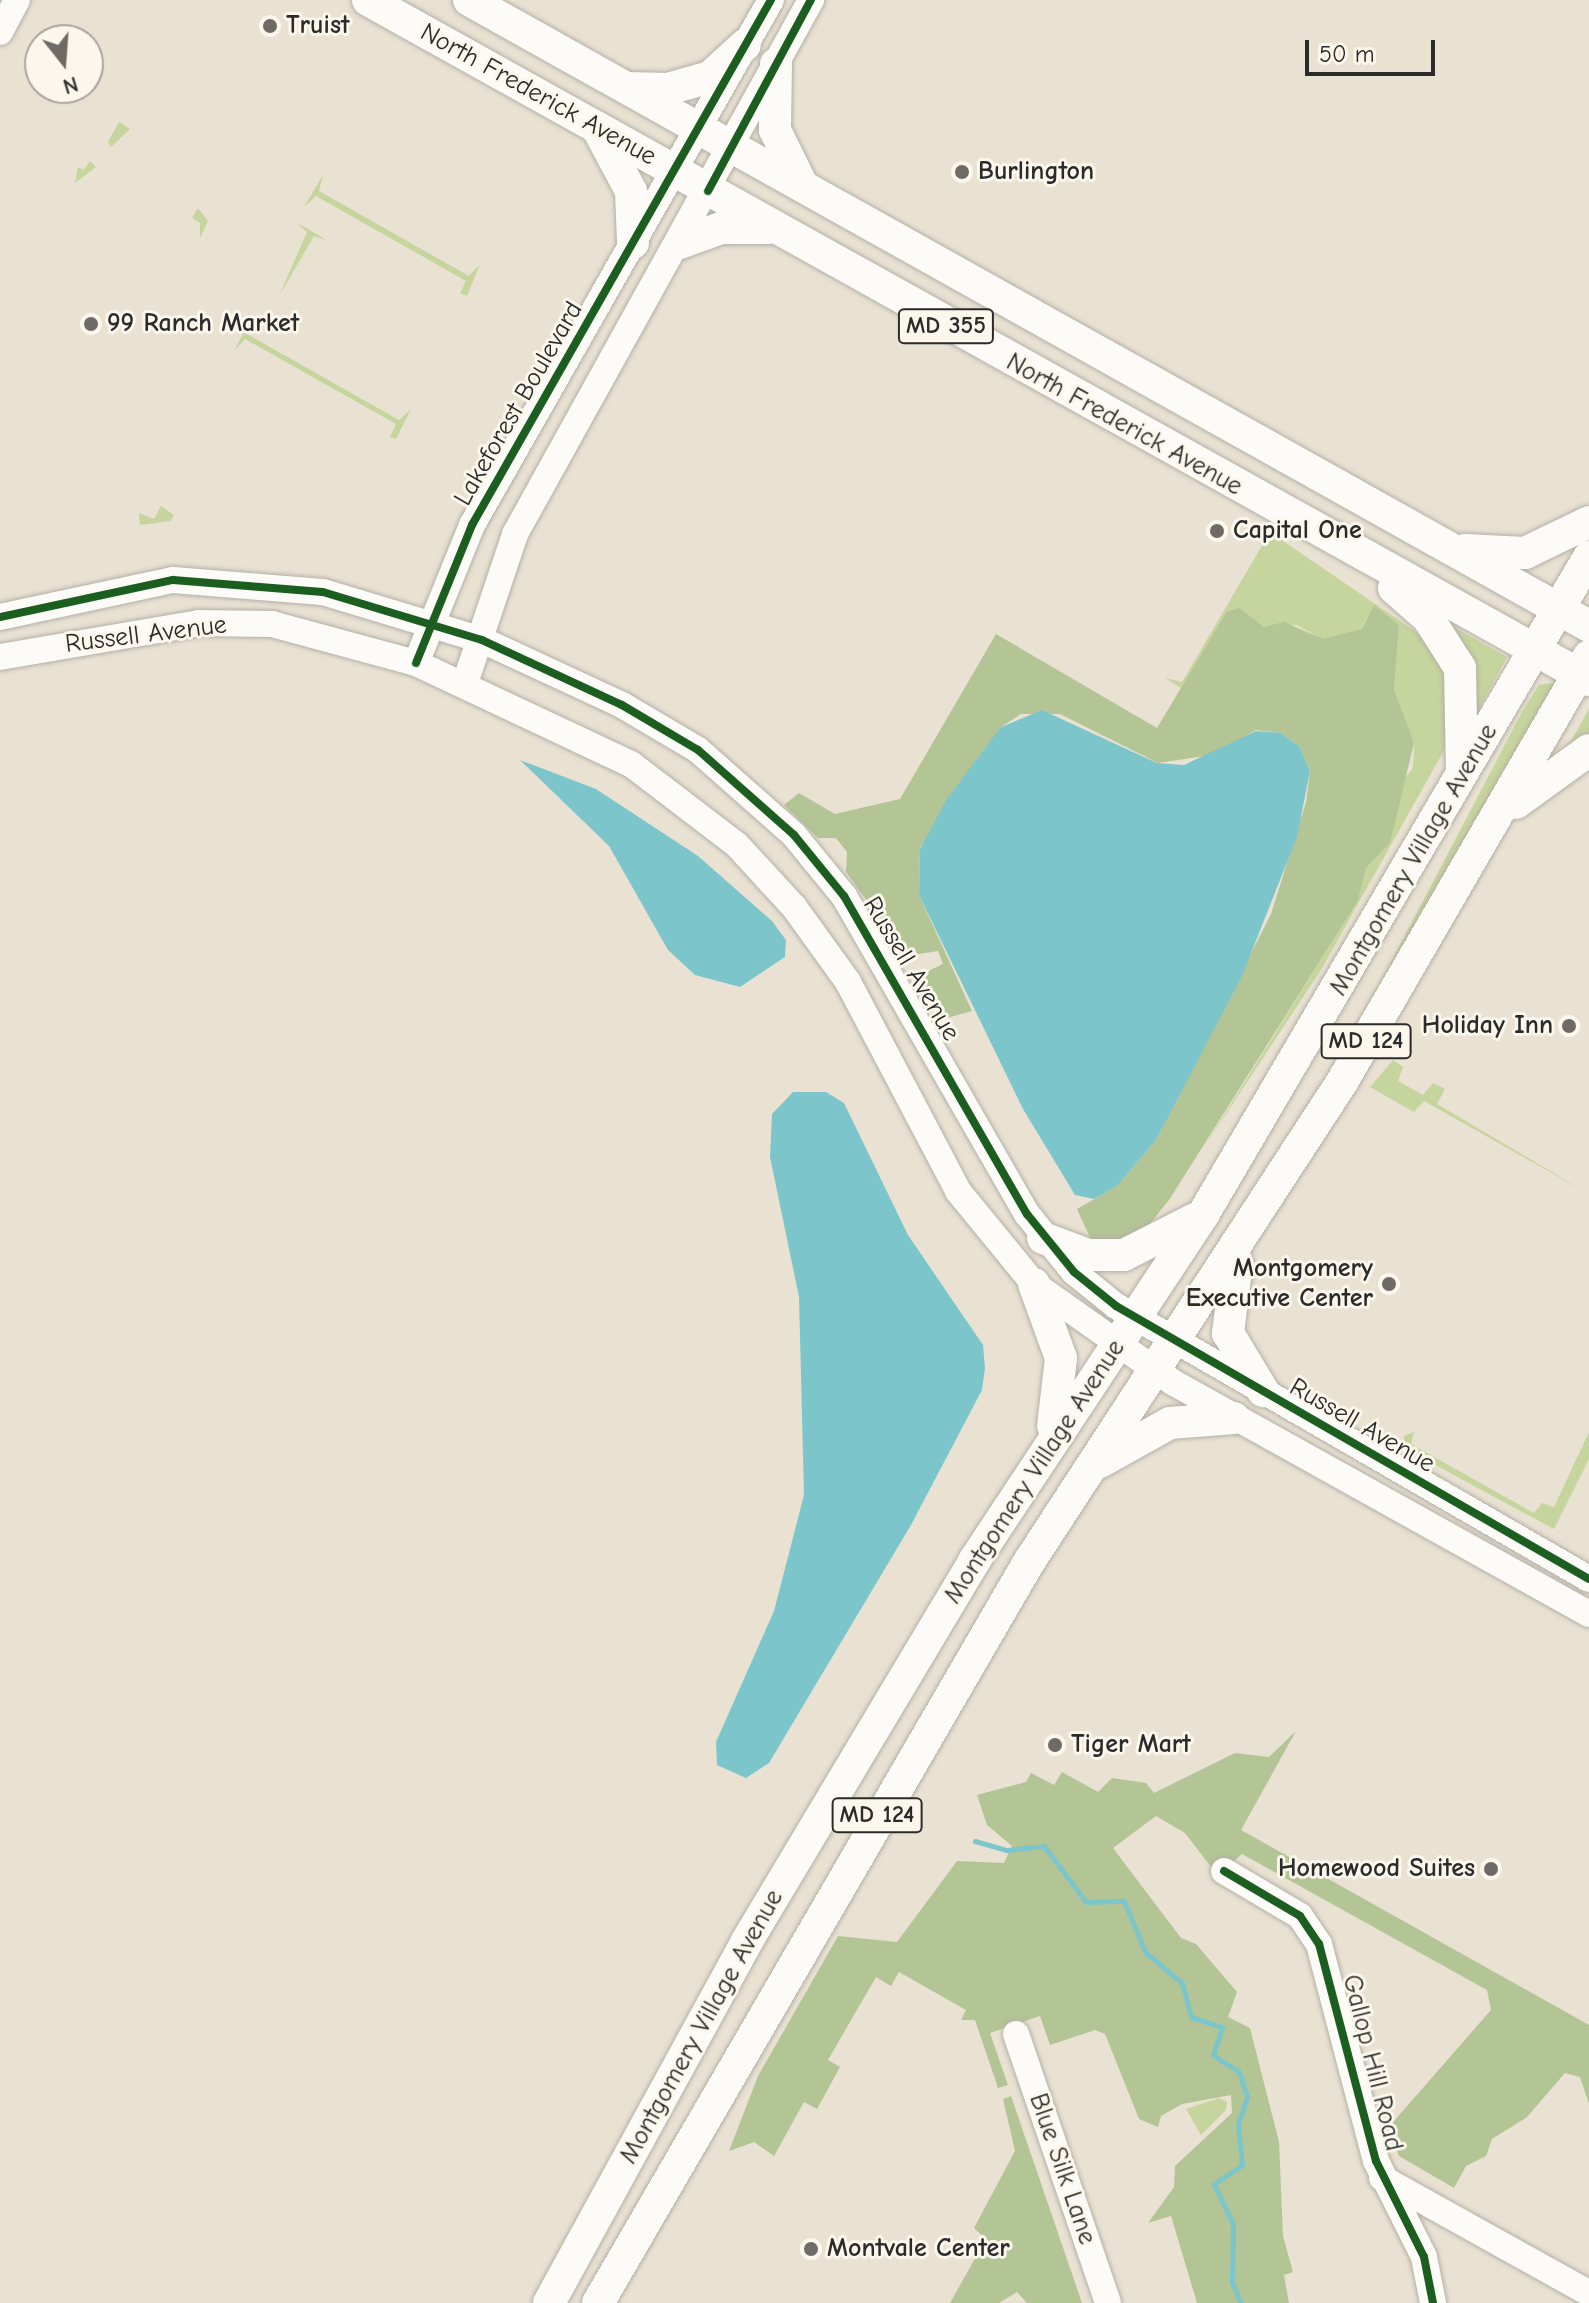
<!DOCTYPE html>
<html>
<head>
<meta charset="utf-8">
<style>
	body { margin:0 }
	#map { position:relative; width:1589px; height:2303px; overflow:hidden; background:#e9e2d3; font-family:"Comic Neue",sans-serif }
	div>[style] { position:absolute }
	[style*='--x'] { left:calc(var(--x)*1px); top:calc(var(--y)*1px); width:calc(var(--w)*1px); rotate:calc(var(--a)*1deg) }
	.green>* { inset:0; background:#c6d49d }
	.forest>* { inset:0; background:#b3c495 }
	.water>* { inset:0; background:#7cc6cb }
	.stream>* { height:5px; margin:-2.5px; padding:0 2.5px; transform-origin:2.5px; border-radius:2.5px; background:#7cc6cb }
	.roads { filter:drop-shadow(0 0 2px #b4afa6) drop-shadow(0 0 2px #b4afa6) }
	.minor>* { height:26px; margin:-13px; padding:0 13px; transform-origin:13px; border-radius:13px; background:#fcfbf8 }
	.major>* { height:32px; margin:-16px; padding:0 16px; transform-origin:16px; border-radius:16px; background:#fcfbf8 }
	.cycleway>* { height:8px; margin:-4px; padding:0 4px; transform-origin:4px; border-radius:4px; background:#1b5e20 }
	.dots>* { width:22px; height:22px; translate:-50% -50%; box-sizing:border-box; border:4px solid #fbf7ec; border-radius:50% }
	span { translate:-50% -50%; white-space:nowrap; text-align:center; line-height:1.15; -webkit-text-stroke:6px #fbf7ec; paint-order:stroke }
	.shield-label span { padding:2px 6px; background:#fbf7ec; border:2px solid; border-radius:6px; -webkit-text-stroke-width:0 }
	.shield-label { font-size:24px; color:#2b2b2b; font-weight:700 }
	.poi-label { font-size:26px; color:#2b2b2b; font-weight:700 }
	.left { translate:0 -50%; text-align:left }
	.right { translate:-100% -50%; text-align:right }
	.street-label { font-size:26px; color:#2b2b2b }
	.north { position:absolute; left:24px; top:24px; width:80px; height:80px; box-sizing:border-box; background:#fbf7ec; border:2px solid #a8a59f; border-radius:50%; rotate:163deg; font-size:22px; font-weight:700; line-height:32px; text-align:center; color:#2b2b2b }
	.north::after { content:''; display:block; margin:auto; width:28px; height:36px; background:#6e6b66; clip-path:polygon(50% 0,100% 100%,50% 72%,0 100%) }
	.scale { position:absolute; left:1305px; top:40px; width:130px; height:36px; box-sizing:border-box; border:4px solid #2b2b2b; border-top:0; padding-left:10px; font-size:24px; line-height:28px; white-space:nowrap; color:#2b2b2b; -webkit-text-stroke:6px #fbf7ec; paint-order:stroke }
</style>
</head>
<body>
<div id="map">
	<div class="green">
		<i style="clip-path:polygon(119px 122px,130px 129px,111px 147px,108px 142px)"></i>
		<i style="clip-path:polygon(90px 161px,96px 167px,75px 183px,78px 167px,84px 170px)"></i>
		<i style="clip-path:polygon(323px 175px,319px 191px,469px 276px,480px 264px,467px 296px,460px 293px,466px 281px,316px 196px,304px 207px)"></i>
		<i style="clip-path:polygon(198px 208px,208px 221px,200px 238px,200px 223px,192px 218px)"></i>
		<i style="clip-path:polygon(296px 222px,328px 241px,314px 236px,279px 296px,307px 232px)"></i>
		<i style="clip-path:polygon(251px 319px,247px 334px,399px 420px,411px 409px,396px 439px,390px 437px,396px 424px,245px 339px,234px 351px)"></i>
		<i style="clip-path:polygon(161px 506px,174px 515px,171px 521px,140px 525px,139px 513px,154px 519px)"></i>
		<i style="clip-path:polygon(1270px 532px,1422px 636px,1446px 678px,1447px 745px,1321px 970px,1201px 1152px,1358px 901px,1366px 868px,1390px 843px,1402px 782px,1413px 768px,1414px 743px,1394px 689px,1399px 625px,1367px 617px,1362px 629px,1323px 640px,1297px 625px,1264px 627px,1240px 608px,1227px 611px,1181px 688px,1165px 678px,1182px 682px)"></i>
		<i style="clip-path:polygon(1448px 624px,1507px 657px,1475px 716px)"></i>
		<i style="clip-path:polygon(1552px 683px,1555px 686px,1367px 1008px,1522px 712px,1539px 685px)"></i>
		<i style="clip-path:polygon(1589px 709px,1589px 742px,1563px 755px)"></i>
		<i style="clip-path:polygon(1393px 1060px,1403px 1067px,1398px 1081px,1423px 1095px,1433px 1083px,1445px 1089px,1437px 1104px,1589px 1194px,1424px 1101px,1414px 1112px,1370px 1087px)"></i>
		<i style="clip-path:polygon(1414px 1432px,1411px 1444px,1534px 1513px,1542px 1503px,1554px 1507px,1589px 1432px,1589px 1459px,1554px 1529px,1404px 1448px,1404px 1436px)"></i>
		<i style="clip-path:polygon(1219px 2098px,1227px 2102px,1226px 2110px,1201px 2135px,1186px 2109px)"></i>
	</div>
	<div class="forest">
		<i style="clip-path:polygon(1374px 605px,1399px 625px,1394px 689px,1414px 743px,1390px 843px,1366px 868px,1358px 901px,1169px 1200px,1136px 1241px,1092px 1242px,1077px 1209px,1117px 1186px,1156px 1140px,1271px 914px,1306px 802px,1310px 771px,1299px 746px,1281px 733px,1256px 730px,1211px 755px,1158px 763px,1060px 714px,1021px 714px,1001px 727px,920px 848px,919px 895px,972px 1011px,943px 1019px,920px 975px,943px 964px,938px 951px,907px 956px,846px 872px,847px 852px,836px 838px,818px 838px,784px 805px,799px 793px,835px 814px,900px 799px,996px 634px,1157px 728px,1227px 611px,1240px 608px,1264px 627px,1284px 622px,1323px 639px,1362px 629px)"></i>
		<i style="clip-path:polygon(1296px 1731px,1241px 1830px,1589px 2025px,1589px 2104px,1580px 2077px,1565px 2073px,1527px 2117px,1492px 2139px,1486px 2156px,1466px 2166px,1454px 2188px,1399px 2156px,1387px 2129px,1491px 2010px,1487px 1990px,1242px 1854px,1218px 1876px,1185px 1833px,1156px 1816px,1113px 1848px,1181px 1938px,1196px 1944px,1237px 1992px,1228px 2017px,1250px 2028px,1279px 2142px,1283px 2236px,1293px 2272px,1284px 2275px,1289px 2303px,1197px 2303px,1171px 2216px,1148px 2223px,1174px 2187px,1175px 2166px,1232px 2113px,1231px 2095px,1182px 2104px,1161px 2116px,1158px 2127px,1139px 2119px,1105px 2034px,1095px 2030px,1050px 2045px,1040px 2016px,990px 2033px,1008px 2085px,998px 2088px,975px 2020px,961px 2020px,966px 2010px,899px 1972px,891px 1986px,876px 1977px,828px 2060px,840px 2067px,817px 2109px,804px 2102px,774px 2156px,754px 2142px,729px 2151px,758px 2076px,838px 1936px,897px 1942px,957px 1861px,1004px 1863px,1012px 1846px,987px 1825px,977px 1795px,1026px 1782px,1031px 1773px,1054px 1785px,1062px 1772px,1098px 1792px,1112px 1778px,1146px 1783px,1154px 1793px,1235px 1753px,1269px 1757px)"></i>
		<i style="clip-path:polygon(1011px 2096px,1082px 2303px,1027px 2303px,1017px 2292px,999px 2303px,950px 2303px,986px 2239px,974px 2228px,1015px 2151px,1003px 2099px)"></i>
	</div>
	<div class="water">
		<i style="clip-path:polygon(1042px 710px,1157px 763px,1184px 765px,1256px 731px,1281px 733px,1299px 746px,1310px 771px,1297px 837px,1242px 976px,1156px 1140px,1117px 1186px,1094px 1199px,1075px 1195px,1023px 1109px,919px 895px,920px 849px,946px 800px,1001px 727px)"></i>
		<i style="clip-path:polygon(520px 760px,596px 789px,698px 856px,772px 921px,786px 940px,785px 957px,740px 987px,695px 975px,668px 950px,609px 846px)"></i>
		<i style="clip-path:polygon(793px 1092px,826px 1092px,844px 1103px,908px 1235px,983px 1345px,985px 1368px,982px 1390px,911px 1525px,769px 1763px,746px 1778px,717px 1765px,716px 1742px,774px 1611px,804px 1495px,799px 1297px,770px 1157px,772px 1114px)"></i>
	</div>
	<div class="stream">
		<i style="--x:975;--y:1841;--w:33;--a:16"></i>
		<i style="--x:1007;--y:1850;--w:37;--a:-6"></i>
		<i style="--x:1044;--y:1846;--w:70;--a:53.1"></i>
		<i style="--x:1086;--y:1902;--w:38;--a:-2"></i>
		<i style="--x:1124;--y:1901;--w:55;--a:67.6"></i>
		<i style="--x:1145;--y:1952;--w:48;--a:40"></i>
		<i style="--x:1182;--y:1983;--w:35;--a:75"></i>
		<i style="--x:1191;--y:2017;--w:33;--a:18"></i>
		<i style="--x:1222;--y:2027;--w:29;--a:108"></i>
		<i style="--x:1213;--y:2055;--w:31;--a:33"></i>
		<i style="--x:1239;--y:2072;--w:26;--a:72"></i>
		<i style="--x:1247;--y:2097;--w:29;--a:108"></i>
		<i style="--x:1238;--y:2125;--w:40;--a:84.3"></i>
		<i style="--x:1242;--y:2165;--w:34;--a:146"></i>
		<i style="--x:1214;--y:2184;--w:44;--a:64.6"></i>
		<i style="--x:1233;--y:2224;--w:58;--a:91"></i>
		<i style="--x:1232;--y:2282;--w:23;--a:67"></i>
	</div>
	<div class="roads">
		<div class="minor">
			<i style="--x:0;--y:32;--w:36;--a:-62"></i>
			<i style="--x:0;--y:617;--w:177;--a:-12.1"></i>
			<i style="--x:173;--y:580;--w:150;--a:4.6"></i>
			<i style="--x:323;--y:592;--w:166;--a:16.8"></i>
			<i style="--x:482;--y:640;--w:154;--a:24.9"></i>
			<i style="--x:622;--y:705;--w:88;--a:30.6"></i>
			<i style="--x:698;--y:750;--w:128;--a:41.5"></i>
			<i style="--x:794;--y:835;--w:79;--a:50.7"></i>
			<i style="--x:844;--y:896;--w:367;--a:60.1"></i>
			<i style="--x:1027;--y:1214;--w:75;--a:51"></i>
			<i style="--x:1074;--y:1272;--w:54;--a:39"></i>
			<i style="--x:1116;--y:1306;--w:546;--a:29.99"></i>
			<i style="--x:0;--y:657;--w:202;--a:-9.7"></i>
			<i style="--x:199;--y:623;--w:73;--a:0.8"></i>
			<i style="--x:272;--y:624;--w:149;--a:15.2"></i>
			<i style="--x:416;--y:663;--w:238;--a:25.2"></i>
			<i style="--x:631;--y:764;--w:133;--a:37.4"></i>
			<i style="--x:737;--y:845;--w:84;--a:47.4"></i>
			<i style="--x:794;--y:907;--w:92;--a:54.2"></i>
			<i style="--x:848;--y:982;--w:236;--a:62.2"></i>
			<i style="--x:958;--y:1191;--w:120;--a:50.7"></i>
			<i style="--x:1034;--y:1284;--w:171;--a:35.3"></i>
			<i style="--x:1174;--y:1383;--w:475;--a:29.1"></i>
			<i style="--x:416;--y:663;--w:149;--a:-67.9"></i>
			<i style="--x:472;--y:525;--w:604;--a:-60.34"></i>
			<i style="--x:465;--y:683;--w:157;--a:-71.4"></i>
			<i style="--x:515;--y:534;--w:611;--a:-61"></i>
			<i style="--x:1224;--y:1871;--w:88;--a:30.6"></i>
			<i style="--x:1300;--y:1916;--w:34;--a:56"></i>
			<i style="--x:1319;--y:1944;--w:224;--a:75.3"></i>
			<i style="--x:1376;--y:2161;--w:107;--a:63.4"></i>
			<i style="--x:1424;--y:2257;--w:47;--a:78.9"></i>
			<i style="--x:1016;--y:2034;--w:284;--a:71.1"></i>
			<i style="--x:1382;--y:2178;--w:237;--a:29.1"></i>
		</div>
		<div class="major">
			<i style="--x:368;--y:0;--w:1398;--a:29.11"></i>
			<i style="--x:469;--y:0;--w:1283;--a:29.2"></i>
			<i style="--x:776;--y:64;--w:66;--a:90.9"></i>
			<i style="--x:775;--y:130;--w:61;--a:63.9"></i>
			<i style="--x:627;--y:88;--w:41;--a:1.4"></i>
			<i style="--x:668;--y:89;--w:44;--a:-15.9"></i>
			<i style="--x:710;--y:77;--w:47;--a:-42.4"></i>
			<i style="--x:600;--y:133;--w:66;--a:61.9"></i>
			<i style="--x:631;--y:191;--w:52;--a:87.8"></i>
			<i style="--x:680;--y:243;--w:44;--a:-20.1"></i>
			<i style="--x:721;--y:228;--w:48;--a:0"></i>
			<i style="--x:1465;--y:550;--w:60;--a:2.9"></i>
			<i style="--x:1525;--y:553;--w:71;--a:-25.8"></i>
			<i style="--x:1394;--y:588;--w:45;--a:41.4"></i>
			<i style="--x:1428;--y:618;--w:59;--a:57.4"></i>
			<i style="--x:1460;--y:668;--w:104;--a:88.9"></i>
			<i style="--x:1516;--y:803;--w:90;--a:-36"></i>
			<i style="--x:1043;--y:1238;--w:48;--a:20.7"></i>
			<i style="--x:1088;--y:1255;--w:36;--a:0"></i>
			<i style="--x:1124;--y:1255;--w:80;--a:-26.9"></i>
			<i style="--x:1237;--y:1262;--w:72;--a:97.2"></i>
			<i style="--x:1228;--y:1333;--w:68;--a:58.9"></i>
			<i style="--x:1034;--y:1284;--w:79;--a:70"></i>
			<i style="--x:1061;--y:1358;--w:68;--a:96.7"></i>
			<i style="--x:1100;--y:1462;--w:80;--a:-29.1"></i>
			<i style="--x:1170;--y:1423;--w:64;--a:-4.5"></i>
			<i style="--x:549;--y:2303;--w:413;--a:-61.3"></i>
			<i style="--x:747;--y:1941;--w:443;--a:-59.1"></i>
			<i style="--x:974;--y:1561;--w:417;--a:-56.5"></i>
			<i style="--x:1204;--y:1213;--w:761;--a:-59.59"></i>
			<i style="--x:598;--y:2303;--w:857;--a:-59.82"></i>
			<i style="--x:1029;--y:1562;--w:573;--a:-56.89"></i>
			<i style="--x:1342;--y:1082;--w:492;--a:-59.9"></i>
		</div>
	</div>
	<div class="cycleway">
		<i style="--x:708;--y:191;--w:217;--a:-61.7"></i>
		<i style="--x:0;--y:617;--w:177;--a:-12.1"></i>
		<i style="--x:173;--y:580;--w:150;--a:4.6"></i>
		<i style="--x:323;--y:592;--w:166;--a:16.8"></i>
		<i style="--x:482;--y:640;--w:154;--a:24.9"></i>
		<i style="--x:622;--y:705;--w:88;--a:30.6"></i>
		<i style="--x:698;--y:750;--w:128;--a:41.5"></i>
		<i style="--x:794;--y:835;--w:79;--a:50.7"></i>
		<i style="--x:844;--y:896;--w:367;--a:60.1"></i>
		<i style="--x:1027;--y:1214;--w:75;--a:51"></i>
		<i style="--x:1074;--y:1272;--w:54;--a:39"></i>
		<i style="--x:1116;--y:1306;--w:546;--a:29.99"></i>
		<i style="--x:416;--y:663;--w:149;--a:-67.9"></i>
		<i style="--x:472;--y:525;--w:604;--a:-60.34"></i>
		<i style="--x:1224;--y:1871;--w:88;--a:30.6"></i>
		<i style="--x:1300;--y:1916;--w:34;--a:56"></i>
		<i style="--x:1319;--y:1944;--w:224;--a:75.3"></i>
		<i style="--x:1376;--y:2161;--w:107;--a:63.4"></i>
		<i style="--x:1424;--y:2257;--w:47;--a:78.9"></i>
	</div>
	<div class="dots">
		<i style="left:270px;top:26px;background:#6e6b66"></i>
		<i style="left:962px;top:172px;background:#6e6b66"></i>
		<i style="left:91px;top:324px;background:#6e6b66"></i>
		<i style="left:1217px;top:531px;background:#6e6b66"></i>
		<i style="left:1569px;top:1026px;background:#6e6b66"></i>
		<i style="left:1389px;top:1284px;background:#6e6b66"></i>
		<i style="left:1055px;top:1745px;background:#6e6b66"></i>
		<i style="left:1491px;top:1869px;background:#6e6b66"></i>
		<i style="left:811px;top:2249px;background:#6e6b66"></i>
	</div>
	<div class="shield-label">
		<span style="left:946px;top:326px">MD 355</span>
		<span style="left:1366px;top:1041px">MD 124</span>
		<span style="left:877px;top:1815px">MD 124</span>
	</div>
	<div class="poi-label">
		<span class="left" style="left:286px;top:26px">Truist</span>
		<span class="left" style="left:978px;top:172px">Burlington</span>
		<span class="left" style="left:107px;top:324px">99 Ranch Market</span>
		<span class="left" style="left:1233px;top:531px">Capital One</span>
		<span class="right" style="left:1553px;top:1026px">Holiday Inn</span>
		<span class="right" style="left:1373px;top:1284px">Montgomery<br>Executive Center</span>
		<span class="left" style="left:1071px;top:1745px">Tiger Mart</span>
		<span class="right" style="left:1475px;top:1869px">Homewood Suites</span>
		<span class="left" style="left:827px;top:2249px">Montvale Center</span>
	</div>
	<div class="street-label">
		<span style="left:538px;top:95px;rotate:29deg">North Frederick Avenue</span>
		<span style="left:519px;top:404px;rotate:-60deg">Lakeforest Boulevard</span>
		<span style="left:1124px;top:425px;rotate:29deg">North Frederick Avenue</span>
		<span style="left:146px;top:635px;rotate:-7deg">Russell Avenue</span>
		<span style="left:1414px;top:860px;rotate:-60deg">Montgomery Village Avenue</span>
		<span style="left:911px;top:969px;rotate:59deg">Russell Avenue</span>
		<span style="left:1362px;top:1426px;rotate:30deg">Russell Avenue</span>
		<span style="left:1035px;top:1472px;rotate:-57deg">Montgomery Village Avenue</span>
		<span style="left:702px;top:2027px;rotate:-61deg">Montgomery Village Avenue</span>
		<span style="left:1372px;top:2063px;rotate:76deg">Gallop Hill Road</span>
		<span style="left:1062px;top:2169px;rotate:71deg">Blue Silk Lane</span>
	</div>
	<div class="north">N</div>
	<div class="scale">50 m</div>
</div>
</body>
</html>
